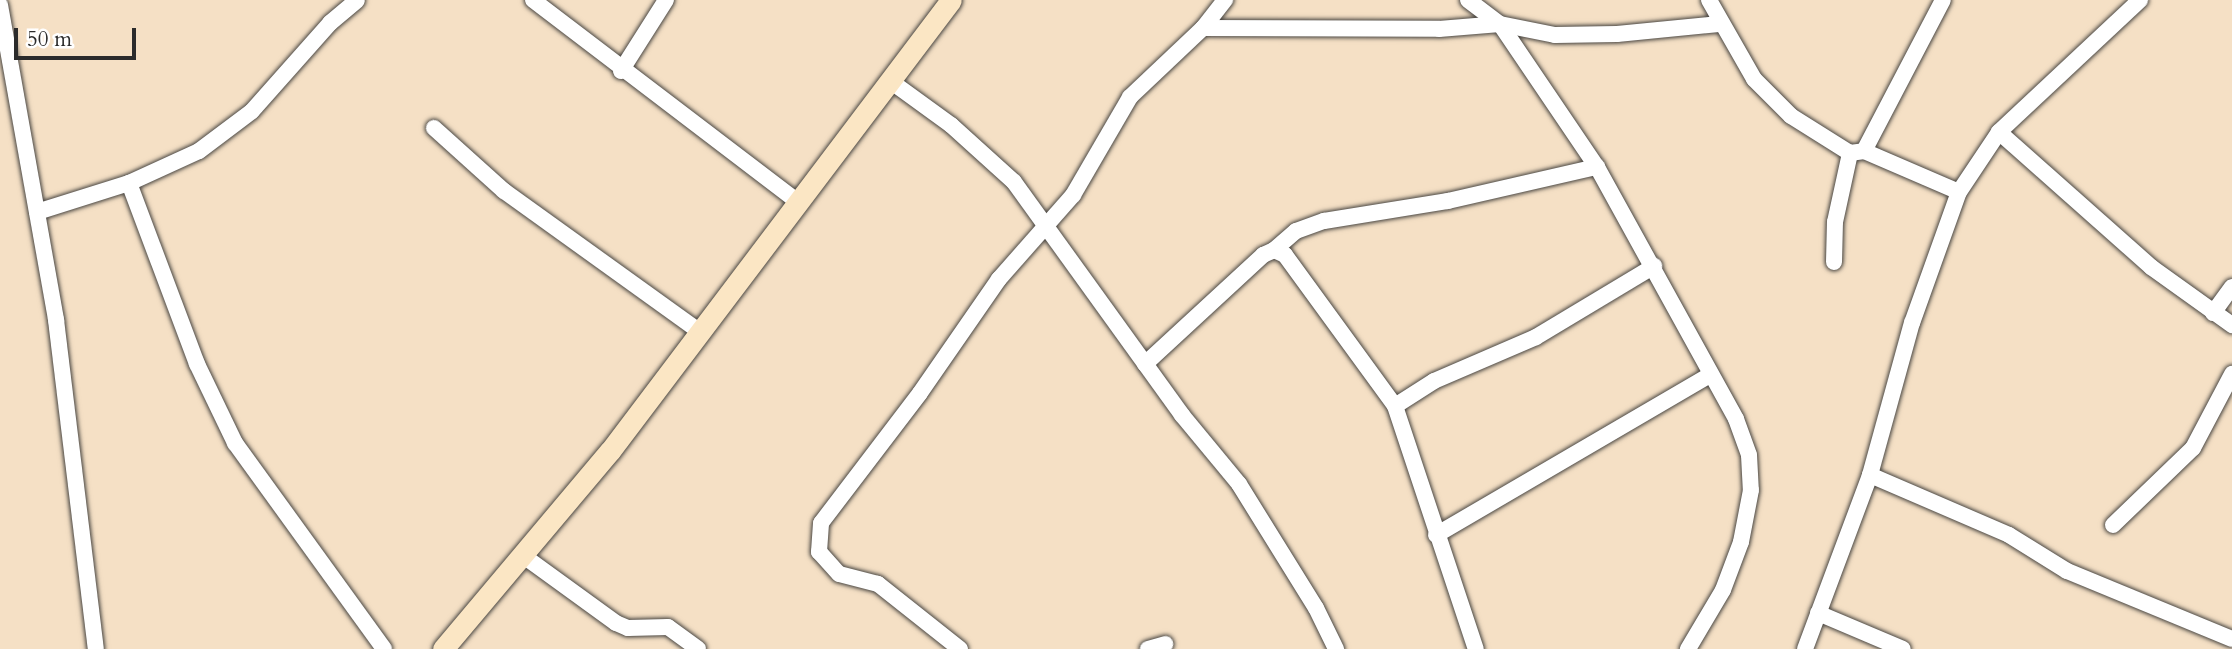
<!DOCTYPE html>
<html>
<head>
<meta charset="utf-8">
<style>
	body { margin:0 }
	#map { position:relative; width:2232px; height:649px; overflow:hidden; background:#f5e0c5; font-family:Cardo,serif }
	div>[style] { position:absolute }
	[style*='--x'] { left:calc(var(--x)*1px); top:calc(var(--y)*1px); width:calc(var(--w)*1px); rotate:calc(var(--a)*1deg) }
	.roads { filter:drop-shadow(0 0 2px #494642) drop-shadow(0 0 2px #494642) }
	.street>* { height:16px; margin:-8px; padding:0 8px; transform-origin:8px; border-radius:8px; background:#fff }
	.secondary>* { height:21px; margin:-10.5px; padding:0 10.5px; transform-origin:10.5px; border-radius:10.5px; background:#fbe6c4 }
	span { translate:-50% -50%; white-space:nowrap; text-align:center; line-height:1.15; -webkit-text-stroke:7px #fff; paint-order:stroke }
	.scale { position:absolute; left:14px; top:28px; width:122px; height:32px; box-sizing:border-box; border:4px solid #2b2b2b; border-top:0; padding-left:9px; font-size:21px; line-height:24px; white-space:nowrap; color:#2b2b2b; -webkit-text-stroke:5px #fff; paint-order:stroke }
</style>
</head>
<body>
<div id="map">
	<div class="roads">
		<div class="street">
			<i style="--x:533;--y:0;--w:333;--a:37.3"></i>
			<i style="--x:1468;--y:0;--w:40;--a:37"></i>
			<i style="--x:1500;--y:24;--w:173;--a:55.9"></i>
			<i style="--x:1597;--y:167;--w:288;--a:61.1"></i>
			<i style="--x:1736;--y:419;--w:38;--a:70"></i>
			<i style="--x:1749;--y:455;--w:35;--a:87"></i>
			<i style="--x:1751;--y:490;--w:53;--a:100.9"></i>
			<i style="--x:1741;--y:542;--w:51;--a:110.6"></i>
			<i style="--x:1723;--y:590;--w:69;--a:120.7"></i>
			<i style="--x:1709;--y:0;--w:91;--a:60.3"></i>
			<i style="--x:1754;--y:79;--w:52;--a:45"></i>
			<i style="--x:1791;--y:116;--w:70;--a:32.1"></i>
			<i style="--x:1850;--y:153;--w:14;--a:-8"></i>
			<i style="--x:1864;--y:151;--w:103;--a:23.3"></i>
			<i style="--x:0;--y:5;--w:320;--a:79.9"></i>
			<i style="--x:56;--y:320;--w:331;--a:83.1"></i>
			<i style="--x:1203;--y:28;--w:36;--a:-52"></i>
			<i style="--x:621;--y:71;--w:84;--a:-57.6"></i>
			<i style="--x:889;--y:80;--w:77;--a:36"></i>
			<i style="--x:951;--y:125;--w:85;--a:42.1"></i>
			<i style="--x:1014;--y:182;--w:287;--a:54.2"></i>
			<i style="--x:1182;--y:415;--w:89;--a:50.4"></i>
			<i style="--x:1239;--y:484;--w:146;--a:58.2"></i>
			<i style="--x:1316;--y:608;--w:46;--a:64"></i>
			<i style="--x:434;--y:128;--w:94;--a:42"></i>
			<i style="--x:504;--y:191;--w:240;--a:35.7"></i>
			<i style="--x:1999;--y:132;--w:203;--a:41.6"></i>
			<i style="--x:2151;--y:267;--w:100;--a:35.6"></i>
			<i style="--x:1864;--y:151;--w:170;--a:-62.4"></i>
			<i style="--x:129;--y:183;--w:193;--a:69.4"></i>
			<i style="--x:197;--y:364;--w:88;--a:64.3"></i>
			<i style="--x:235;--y:443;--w:254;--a:54.1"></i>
			<i style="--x:37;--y:212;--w:96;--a:-17.5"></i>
			<i style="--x:129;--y:183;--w:77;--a:-24.6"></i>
			<i style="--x:199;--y:151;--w:66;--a:-37"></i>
			<i style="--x:252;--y:111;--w:118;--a:-48.4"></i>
			<i style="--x:330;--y:23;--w:35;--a:-40"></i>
			<i style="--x:1274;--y:250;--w:29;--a:-41"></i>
			<i style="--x:1296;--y:231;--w:30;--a:-20"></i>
			<i style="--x:1324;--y:221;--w:126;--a:-9.2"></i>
			<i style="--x:1448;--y:201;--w:153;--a:-12.9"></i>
			<i style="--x:1834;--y:262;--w:40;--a:-88.6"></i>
			<i style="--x:1835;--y:222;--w:71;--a:-77.7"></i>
			<i style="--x:2213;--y:313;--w:32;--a:-54"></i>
			<i style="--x:1145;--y:364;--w:161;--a:-42.7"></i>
			<i style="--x:1263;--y:255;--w:12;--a:-24"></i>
			<i style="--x:1274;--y:250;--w:12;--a:24"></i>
			<i style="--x:1285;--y:255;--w:187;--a:53.9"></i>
			<i style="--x:1395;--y:406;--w:256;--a:71.6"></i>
			<i style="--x:1395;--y:406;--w:46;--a:-32.7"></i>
			<i style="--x:1434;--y:381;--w:111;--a:-23.3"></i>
			<i style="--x:1536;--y:337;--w:138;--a:-31"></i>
			<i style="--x:1870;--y:475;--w:151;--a:23.3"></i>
			<i style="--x:2009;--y:535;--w:68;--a:31.8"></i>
			<i style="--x:2067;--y:571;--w:178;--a:22.4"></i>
			<i style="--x:2113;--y:525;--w:111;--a:-43.9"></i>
			<i style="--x:2193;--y:448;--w:84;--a:-62.2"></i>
			<i style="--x:1436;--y:535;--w:317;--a:-30.3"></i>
			<i style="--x:525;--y:557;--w:112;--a:36"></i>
			<i style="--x:616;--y:623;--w:13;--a:23"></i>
			<i style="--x:628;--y:628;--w:40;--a:-1.4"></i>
			<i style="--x:668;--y:627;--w:37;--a:36"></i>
			<i style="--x:1818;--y:613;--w:92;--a:23"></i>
			<i style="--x:960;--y:649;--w:105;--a:-141.6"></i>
			<i style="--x:878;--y:584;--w:40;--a:-165.6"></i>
			<i style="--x:839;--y:574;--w:30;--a:-132"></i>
			<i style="--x:819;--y:552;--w:29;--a:-86"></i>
			<i style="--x:821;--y:523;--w:163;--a:-52.7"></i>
			<i style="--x:920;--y:393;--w:139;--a:-55.3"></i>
			<i style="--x:999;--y:279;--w:112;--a:-48.6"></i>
			<i style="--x:1073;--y:195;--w:113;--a:-59.8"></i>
			<i style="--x:1130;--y:97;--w:100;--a:-43.4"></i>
			<i style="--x:1203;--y:28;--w:236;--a:0.2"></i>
			<i style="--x:1439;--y:29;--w:61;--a:-4.7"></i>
			<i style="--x:1500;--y:24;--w:56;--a:11.3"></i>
			<i style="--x:1555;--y:35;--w:62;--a:-0.9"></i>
			<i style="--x:1617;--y:34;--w:102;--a:-5.6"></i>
			<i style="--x:1148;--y:649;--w:18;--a:-16"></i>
			<i style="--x:1805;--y:649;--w:186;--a:-69.5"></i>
			<i style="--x:1870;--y:475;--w:158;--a:-74.6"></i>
			<i style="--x:1912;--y:323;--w:139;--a:-70.3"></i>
			<i style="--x:1959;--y:192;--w:72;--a:-56.3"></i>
			<i style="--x:1999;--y:132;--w:193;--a:-43.1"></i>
		</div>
		<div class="secondary">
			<i style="--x:443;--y:649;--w:259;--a:-49.9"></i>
			<i style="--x:610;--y:451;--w:565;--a:-52.91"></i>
		</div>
	</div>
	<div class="scale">50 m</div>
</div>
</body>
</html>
